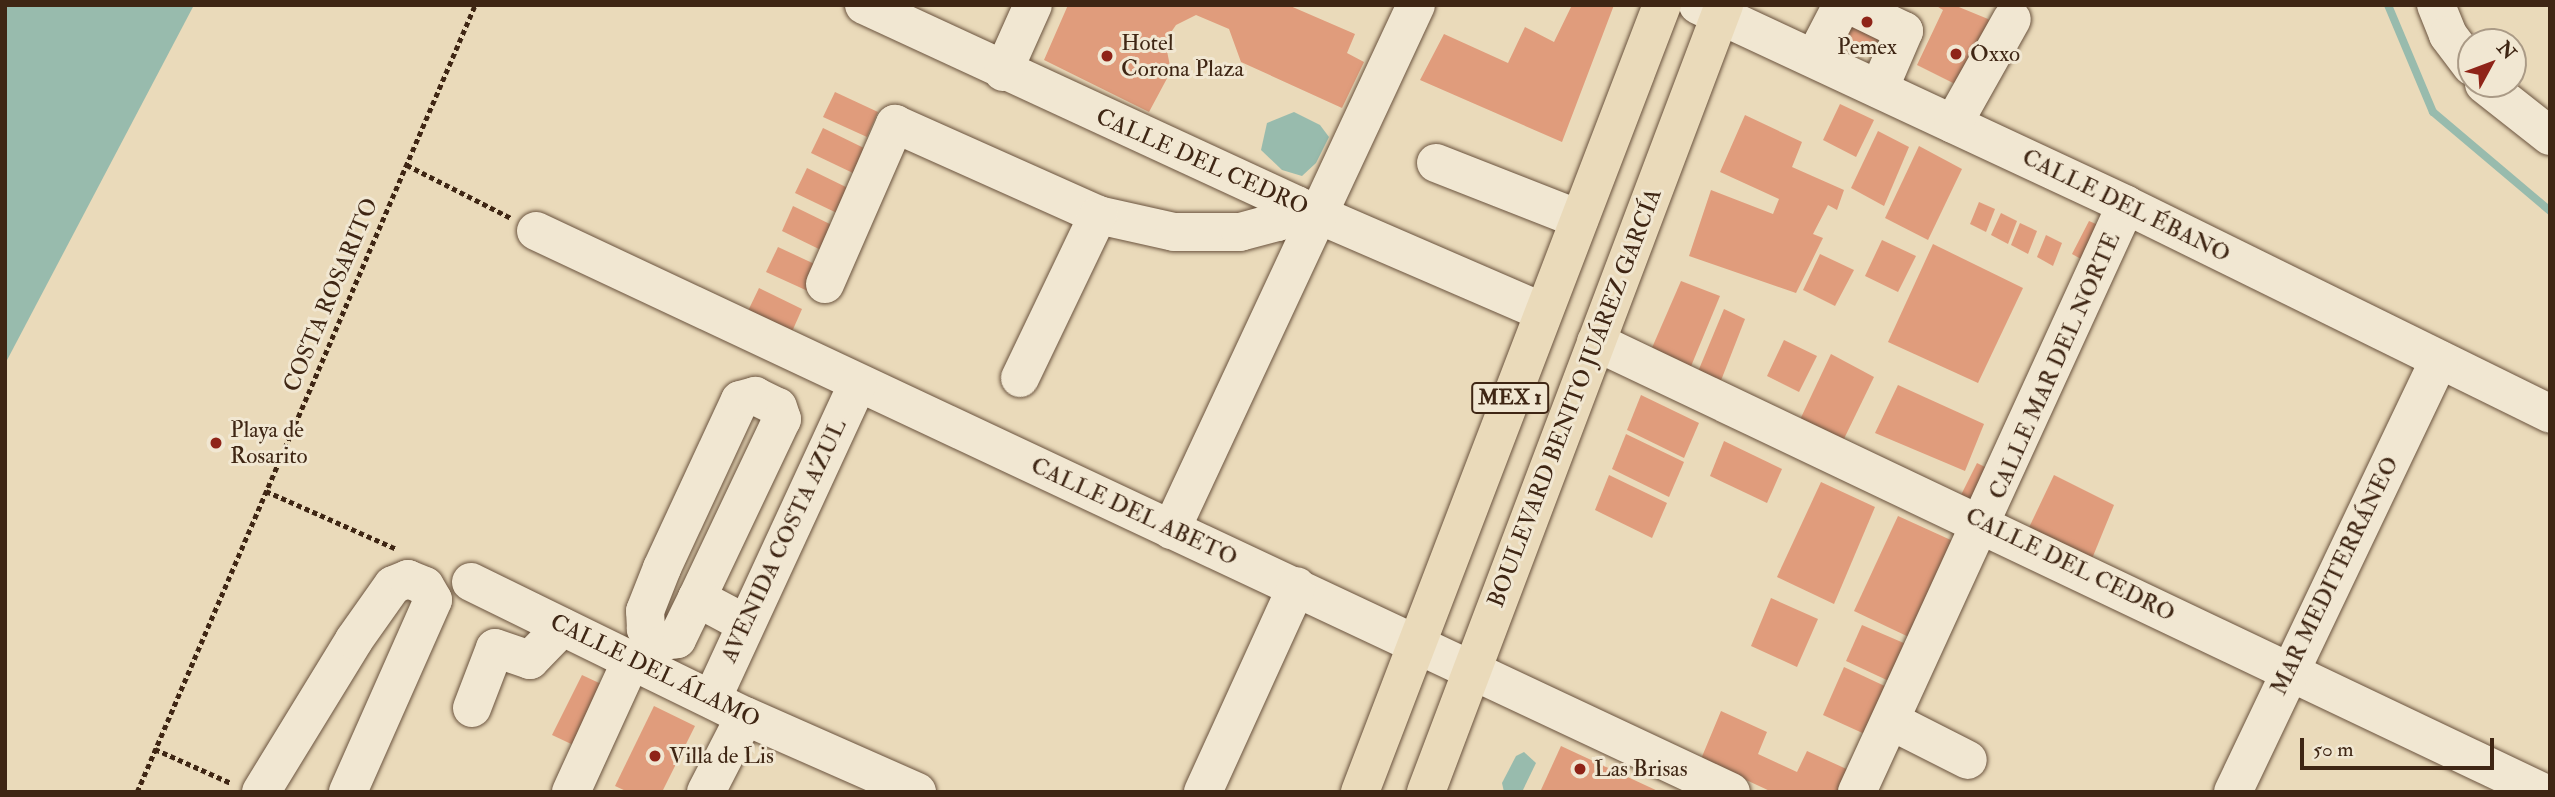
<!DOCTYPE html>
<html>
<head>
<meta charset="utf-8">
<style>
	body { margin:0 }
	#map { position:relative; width:2555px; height:797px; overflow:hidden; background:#eadaba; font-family:"IM FELL Double Pica",serif }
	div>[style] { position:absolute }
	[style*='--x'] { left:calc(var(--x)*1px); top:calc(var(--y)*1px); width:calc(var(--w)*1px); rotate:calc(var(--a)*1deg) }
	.water>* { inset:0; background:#98bbad }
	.stream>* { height:8px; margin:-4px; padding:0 4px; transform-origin:4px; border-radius:4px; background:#98bbad }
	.building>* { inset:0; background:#e09c7c }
	.path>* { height:4.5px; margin-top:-2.25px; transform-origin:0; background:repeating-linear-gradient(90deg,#3f2614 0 5px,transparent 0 8.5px) }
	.roads { filter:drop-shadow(0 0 2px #6a533e) drop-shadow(0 0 2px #6a533e) }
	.minor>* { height:38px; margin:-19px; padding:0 19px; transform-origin:19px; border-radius:19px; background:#f1e7d2 }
	.major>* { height:38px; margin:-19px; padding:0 19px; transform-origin:19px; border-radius:19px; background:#eadaba }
	.dots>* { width:19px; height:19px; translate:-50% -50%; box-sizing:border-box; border:4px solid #f1e7d2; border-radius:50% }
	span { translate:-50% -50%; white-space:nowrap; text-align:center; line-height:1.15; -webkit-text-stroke:6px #f1e7d2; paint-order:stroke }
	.shield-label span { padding:2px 5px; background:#f1e7d2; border:2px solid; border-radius:5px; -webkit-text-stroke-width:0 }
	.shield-label { font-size:21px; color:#3f2614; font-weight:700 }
	.poi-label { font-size:23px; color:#3f2614 }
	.left { translate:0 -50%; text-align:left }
	.street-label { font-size:23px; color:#3f2614 }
	.frame { position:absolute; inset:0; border:7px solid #3f2614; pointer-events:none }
	.north { position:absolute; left:2457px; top:28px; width:70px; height:70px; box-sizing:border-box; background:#f1e7d2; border:2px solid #aa9a86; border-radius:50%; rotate:49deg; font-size:19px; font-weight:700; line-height:28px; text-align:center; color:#3f2614 }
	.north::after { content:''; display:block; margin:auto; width:24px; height:32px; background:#8f2418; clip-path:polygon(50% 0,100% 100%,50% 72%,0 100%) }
	.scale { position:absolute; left:2300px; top:738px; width:194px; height:32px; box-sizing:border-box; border:4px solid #3f2614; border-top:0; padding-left:9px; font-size:21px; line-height:24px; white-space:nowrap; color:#3f2614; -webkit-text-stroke:5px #f1e7d2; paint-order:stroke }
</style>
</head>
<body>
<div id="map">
	<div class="water">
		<i style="clip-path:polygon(5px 5px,194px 5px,5px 364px)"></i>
		<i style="clip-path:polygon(1294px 112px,1320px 125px,1329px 137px,1316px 163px,1302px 176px,1282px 170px,1261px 150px,1267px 123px)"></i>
		<i style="clip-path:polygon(1524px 752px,1536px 763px,1522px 792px,1504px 792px,1502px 783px,1516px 756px)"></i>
	</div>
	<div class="stream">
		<i style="--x:2388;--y:5;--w:116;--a:67.2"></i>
		<i style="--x:2433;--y:112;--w:153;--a:40.2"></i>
	</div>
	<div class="building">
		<i style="clip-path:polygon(1068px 5px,1288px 5px,1355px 34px,1347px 53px,1364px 62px,1342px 108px,1241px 62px,1229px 29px,1196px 15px,1176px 25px,1165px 41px,1171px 71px,1149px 112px,1044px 60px)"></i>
		<i style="clip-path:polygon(1572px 5px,1614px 5px,1562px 142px,1420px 80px,1444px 34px,1508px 63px,1525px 27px,1554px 42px)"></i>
		<i style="clip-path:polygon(1855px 5px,1896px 5px,1870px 56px,1838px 39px)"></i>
		<i style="clip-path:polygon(1935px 5px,1954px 5px,1988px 19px,1995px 28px,1969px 91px,1917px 65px,1943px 10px)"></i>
		<i style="clip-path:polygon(835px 92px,878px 112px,867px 137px,823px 117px)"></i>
		<i style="clip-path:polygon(1840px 104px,1874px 120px,1856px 157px,1823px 140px)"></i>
		<i style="clip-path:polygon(1745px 115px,1802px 142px,1792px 167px,1844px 190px,1837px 210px,1828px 205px,1813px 234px,1823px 238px,1796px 293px,1689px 256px,1711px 190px,1773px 214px,1779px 199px,1720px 172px)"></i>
		<i style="clip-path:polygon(823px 128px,866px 149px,855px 174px,811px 153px)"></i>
		<i style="clip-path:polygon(1878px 131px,1909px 147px,1884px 206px,1851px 188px)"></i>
		<i style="clip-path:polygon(1919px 146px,1962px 169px,1928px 240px,1885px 218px)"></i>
		<i style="clip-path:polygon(807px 168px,850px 189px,839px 214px,795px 193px)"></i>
		<i style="clip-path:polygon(1979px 202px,1995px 209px,1986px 232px,1970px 224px)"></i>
		<i style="clip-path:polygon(793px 206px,836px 227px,825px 252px,782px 231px)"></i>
		<i style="clip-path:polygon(2001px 213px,2017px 221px,2008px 244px,1991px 235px)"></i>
		<i style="clip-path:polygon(2089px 221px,2105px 228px,2088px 263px,2072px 254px)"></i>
		<i style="clip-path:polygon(2020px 223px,2037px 231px,2028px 254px,2011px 245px)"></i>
		<i style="clip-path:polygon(2046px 235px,2062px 243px,2053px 266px,2037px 257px)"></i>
		<i style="clip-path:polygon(1882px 240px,1916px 256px,1898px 292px,1865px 276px)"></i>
		<i style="clip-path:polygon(1933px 244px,2023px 288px,1978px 383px,1888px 342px)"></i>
		<i style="clip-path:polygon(778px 247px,821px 267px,810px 292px,766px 272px)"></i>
		<i style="clip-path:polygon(1820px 254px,1854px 270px,1835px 306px,1803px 290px)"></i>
		<i style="clip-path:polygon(1681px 281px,1720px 296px,1687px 376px,1648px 357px)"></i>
		<i style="clip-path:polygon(759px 288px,802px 309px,791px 334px,747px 313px)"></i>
		<i style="clip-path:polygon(1724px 309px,1745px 319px,1720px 383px,1697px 374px)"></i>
		<i style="clip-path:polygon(1784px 340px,1817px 356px,1799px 392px,1767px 376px)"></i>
		<i style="clip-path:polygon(1831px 354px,1874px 377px,1840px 447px,1797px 426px)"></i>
		<i style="clip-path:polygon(1898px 385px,1984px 424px,1965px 471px,1875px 433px)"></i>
		<i style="clip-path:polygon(1641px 395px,1699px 423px,1684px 458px,1627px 430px)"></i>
		<i style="clip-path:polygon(1626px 434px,1684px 462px,1669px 497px,1612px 469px)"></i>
		<i style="clip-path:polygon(1724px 441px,1782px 469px,1767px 503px,1710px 476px)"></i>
		<i style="clip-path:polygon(1977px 463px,1993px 471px,1976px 506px,1960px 497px)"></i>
		<i style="clip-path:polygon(1609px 475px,1667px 503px,1652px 538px,1595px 510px)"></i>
		<i style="clip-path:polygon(2054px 475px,2114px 505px,2089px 566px,2025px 536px)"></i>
		<i style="clip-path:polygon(1821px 482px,1875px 507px,1834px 604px,1777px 577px)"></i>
		<i style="clip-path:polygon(1898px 516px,1953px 541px,1911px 638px,1854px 611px)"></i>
		<i style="clip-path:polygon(1771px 598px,1818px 619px,1797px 667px,1751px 646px)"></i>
		<i style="clip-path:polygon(1862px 625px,1906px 644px,1891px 682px,1846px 661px)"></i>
		<i style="clip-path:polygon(1844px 667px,1889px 688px,1869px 736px,1823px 715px)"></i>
		<i style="clip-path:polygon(582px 675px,612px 689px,584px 750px,552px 735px)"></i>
		<i style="clip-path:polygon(654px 706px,695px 726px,662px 792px,628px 792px,615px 786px)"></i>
		<i style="clip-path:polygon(1721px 711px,1767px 732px,1758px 754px,1797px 772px,1807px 751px,1853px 772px,1845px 792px,1772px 792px,1701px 759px)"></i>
		<i style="clip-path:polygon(1561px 746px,1660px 792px,1540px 792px)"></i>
	</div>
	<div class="path">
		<i style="--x:407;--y:165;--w:117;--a:27"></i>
		<i style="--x:266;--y:491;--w:143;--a:23.9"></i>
		<i style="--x:155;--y:749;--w:83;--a:24.1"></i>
		<i style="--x:137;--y:792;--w:857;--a:-66.76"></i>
	</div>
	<div class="roads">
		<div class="minor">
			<i style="--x:864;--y:5;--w:476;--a:24.8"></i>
			<i style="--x:1296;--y:205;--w:269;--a:23.4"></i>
			<i style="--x:1698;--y:5;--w:472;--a:25"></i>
			<i style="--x:2126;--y:205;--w:473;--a:26.2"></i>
			<i style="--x:1850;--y:5;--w:60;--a:25.7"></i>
			<i style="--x:1904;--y:31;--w:63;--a:113.3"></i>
			<i style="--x:2436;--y:5;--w:32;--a:68"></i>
			<i style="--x:2448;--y:35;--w:39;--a:53"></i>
			<i style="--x:1815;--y:57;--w:59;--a:-62.6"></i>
			<i style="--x:1003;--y:72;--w:73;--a:-65.9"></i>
			<i style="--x:2484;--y:84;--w:84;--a:38.2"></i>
			<i style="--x:1953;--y:124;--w:120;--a:-60.7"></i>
			<i style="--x:1436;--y:163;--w:154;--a:21.4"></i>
			<i style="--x:536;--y:231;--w:1320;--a:25.15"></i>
			<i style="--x:825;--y:284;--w:175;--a:-66.4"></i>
			<i style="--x:895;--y:124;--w:222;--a:24.1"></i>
			<i style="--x:1098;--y:215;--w:78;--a:12.6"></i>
			<i style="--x:1174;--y:232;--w:66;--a:0"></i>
			<i style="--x:1240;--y:232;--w:39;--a:-15"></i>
			<i style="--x:1278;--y:222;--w:25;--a:-43"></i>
			<i style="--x:1596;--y:342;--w:1048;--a:25.44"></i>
			<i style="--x:1020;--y:378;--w:181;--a:-64.4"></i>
			<i style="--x:1171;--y:530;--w:579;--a:-64.98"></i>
			<i style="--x:471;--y:582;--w:305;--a:26.1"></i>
			<i style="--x:745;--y:716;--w:188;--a:23.8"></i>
			<i style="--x:697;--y:598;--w:46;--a:116"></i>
			<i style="--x:677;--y:639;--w:19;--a:171"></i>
			<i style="--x:658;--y:642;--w:18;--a:-133"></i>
			<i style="--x:646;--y:629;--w:18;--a:-93"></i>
			<i style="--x:645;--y:611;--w:46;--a:-68.4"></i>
			<i style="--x:662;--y:568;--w:185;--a:-65.1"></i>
			<i style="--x:740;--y:400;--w:16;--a:-15"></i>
			<i style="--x:755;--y:396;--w:25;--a:26"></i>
			<i style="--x:778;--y:407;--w:13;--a:72"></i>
			<i style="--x:782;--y:419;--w:198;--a:115.4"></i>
			<i style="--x:697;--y:598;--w:53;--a:28"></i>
			<i style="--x:712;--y:699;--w:348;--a:-65.2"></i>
			<i style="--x:472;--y:708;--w:64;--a:-69"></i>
			<i style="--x:495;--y:648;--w:37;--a:19"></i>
			<i style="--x:530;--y:660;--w:46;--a:-45.9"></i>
			<i style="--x:1891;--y:721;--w:86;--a:26.9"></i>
			<i style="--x:261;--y:792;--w:178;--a:-58.5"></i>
			<i style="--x:354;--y:640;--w:67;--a:-54.7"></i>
			<i style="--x:393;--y:585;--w:16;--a:-22"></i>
			<i style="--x:408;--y:579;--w:18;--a:22"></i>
			<i style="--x:425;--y:586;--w:16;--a:60"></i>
			<i style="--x:433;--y:600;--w:210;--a:113.9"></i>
			<i style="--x:571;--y:792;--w:144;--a:-65.4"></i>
			<i style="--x:706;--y:792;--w:85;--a:-62.8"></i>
			<i style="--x:1203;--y:792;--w:226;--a:-65.5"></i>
			<i style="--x:1857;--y:792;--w:646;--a:-65.38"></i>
			<i style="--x:2233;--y:792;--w:479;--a:-64.5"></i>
		</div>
		<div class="major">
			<i style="--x:1360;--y:792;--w:843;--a:-69.01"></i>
			<i style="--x:1426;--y:792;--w:842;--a:-69.26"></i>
		</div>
	</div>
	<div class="dots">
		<i style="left:1867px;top:22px;background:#8f2418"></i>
		<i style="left:1956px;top:54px;background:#8f2418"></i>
		<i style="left:1107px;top:56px;background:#8f2418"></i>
		<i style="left:216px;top:443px;background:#8f2418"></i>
		<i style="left:655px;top:756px;background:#8f2418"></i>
		<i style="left:1580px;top:769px;background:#8f2418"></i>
	</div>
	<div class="shield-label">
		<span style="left:1510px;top:398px">MEX 1</span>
	</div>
	<div class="poi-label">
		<span class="left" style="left:1121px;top:56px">Hotel<br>Corona Plaza</span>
		<span style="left:1867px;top:47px">Pemex</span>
		<span class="left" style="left:1970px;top:54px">Oxxo</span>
		<span class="left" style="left:230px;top:443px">Playa de<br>Rosarito</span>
		<span class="left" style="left:669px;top:756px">Villa de Lis</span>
		<span class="left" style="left:1594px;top:769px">Las Brisas</span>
	</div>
	<div class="street-label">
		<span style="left:1202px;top:162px;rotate:24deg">CALLE DEL CEDRO</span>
		<span style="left:2126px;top:206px;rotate:26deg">CALLE DEL ÉBANO</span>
		<span style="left:331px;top:295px;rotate:-67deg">COSTA ROSARITO</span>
		<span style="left:2055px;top:366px;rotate:-66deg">CALLE MAR DEL NORTE</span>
		<span style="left:1575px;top:398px;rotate:-69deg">BOULEVARD BENITO JUÁREZ GARCÍA</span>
		<span style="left:1134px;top:512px;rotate:25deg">CALLE DEL ABETO</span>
		<span style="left:784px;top:541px;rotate:-65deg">AVENIDA COSTA AZUL</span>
		<span style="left:2070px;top:565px;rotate:26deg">CALLE DEL CEDRO</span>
		<span style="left:2335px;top:576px;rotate:-64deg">MAR MEDITERRÁNEO</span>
		<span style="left:655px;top:671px;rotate:26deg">CALLE DEL ÁLAMO</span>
	</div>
	<div class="frame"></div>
	<div class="north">N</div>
	<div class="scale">50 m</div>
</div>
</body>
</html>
